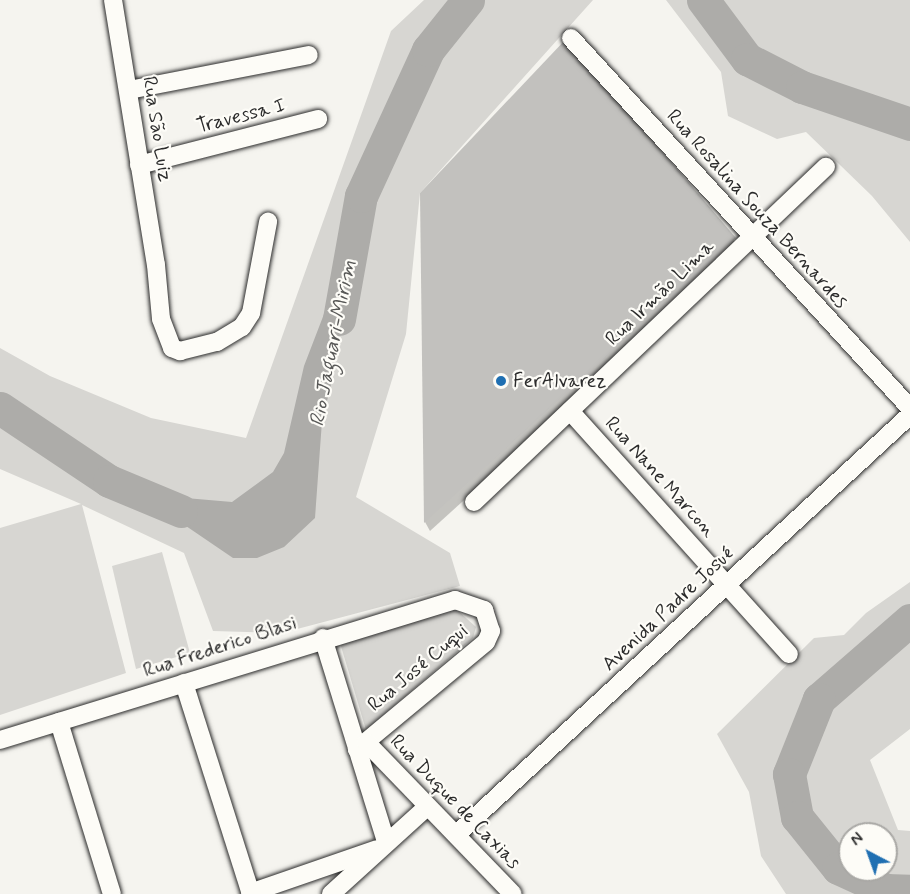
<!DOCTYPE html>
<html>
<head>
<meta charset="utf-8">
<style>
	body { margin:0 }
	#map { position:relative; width:910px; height:894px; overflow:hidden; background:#f5f4ef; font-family:Mynerve,sans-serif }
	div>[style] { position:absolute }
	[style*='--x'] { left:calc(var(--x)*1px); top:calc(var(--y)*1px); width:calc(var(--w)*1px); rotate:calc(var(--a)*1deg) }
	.green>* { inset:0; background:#d7d6d2 }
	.water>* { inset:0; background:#adaca9 }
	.shadow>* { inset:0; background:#0003 }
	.river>* { height:33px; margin:-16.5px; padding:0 16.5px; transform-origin:16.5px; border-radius:16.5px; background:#adaca9 }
	.building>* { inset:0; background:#c2c1be }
	.roads { filter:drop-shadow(0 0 2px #2b2b2b) drop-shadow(0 0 2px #2b2b2b) }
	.street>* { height:18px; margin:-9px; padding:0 9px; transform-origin:9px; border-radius:9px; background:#fdfcf7 }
	.dots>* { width:16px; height:16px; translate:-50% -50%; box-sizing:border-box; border:3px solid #fdfcf7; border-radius:50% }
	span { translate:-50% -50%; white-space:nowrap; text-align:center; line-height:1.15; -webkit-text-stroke:4.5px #fdfcf7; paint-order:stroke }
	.street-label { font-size:20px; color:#2b2b2b }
	.poi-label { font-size:20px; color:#2b2b2b }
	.left { translate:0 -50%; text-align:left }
	.water-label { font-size:21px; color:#585857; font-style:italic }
	.north { position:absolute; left:838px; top:822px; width:60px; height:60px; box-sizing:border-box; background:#fdfcf7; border:2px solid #a9a8a5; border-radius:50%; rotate:319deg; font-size:16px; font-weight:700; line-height:24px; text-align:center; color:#2b2b2b }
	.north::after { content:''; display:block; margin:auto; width:21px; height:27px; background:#1f6fb2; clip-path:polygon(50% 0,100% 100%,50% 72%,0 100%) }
</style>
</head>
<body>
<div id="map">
	<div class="green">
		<i style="clip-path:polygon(424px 0,593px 0,420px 193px,406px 334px,356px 497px,450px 553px,460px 586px,282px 633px,213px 631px,184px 553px,82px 505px,126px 673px,0 715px,0 528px,81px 504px,0 469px,0 348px,50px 376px,151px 418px,246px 438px,391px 31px)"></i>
		<i style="clip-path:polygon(666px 0,910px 0,910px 242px,872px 196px,806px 132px,777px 139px,728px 116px,721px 72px)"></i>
		<i style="clip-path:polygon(162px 552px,190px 653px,136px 669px,112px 566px)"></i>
		<i style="clip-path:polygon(evenodd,910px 582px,910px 729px,870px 760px,898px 830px,910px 831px,910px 894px,786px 894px,761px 856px,749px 792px,717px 734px,814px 638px,844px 635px,866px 613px,910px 582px,850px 834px,886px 834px,886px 870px,850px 870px,850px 834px)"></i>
		<i style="clip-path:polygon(456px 609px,476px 627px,473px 638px,366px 730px,340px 643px)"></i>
	</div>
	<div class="water">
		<i style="clip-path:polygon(346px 274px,334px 373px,322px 421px,315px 518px,284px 547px,257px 558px,233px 558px,139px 494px,232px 502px,273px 472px,284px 453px,304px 366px,334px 288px)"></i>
	</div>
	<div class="shadow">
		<i style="clip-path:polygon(566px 41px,741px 249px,430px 531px,425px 522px,422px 193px)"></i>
	</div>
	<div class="river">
		<i style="--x:703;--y:0;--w:74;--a:53.3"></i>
		<i style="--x:747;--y:59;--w:62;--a:27"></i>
		<i style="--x:802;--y:87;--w:114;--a:18.9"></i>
		<i style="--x:339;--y:319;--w:125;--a:-79.9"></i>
		<i style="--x:361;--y:196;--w:161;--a:-65.3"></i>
		<i style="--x:428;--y:50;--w:64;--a:-51.3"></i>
		<i style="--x:0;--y:408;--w:131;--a:33.8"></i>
		<i style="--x:109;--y:481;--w:78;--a:22.6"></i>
		<i style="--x:910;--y:620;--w:121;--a:139"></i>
		<i style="--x:819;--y:699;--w:81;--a:111.8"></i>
		<i style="--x:789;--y:774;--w:44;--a:79.5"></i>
		<i style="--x:797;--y:817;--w:65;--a:51.2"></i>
		<i style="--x:838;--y:868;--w:53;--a:24.6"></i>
		<i style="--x:886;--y:890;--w:24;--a:2"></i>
	</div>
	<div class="building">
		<i style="clip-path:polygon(566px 39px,736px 238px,424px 523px,420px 193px)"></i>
	</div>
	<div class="roads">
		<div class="street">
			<i style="--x:113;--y:0;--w:268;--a:80.8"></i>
			<i style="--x:156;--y:265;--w:54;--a:84.7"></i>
			<i style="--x:161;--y:319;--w:31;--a:69"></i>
			<i style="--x:172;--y:348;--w:9;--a:21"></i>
			<i style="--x:180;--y:351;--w:38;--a:-14"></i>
			<i style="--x:217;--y:342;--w:29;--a:-31"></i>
			<i style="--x:242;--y:327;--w:17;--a:-57"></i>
			<i style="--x:251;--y:313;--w:93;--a:-79.4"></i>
			<i style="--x:571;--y:38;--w:502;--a:47.5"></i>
			<i style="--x:129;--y:90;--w:183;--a:-11"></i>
			<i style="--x:139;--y:165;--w:185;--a:-14.4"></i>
			<i style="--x:570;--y:411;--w:327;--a:48"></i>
			<i style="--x:474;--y:502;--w:486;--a:-43.6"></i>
			<i style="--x:323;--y:638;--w:213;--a:72.8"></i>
			<i style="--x:184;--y:683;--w:221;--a:72.4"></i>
			<i style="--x:59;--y:722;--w:180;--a:72.9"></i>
			<i style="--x:0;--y:740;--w:476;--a:-17.1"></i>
			<i style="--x:455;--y:600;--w:31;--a:19"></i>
			<i style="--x:484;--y:610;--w:22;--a:72"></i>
			<i style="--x:491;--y:631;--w:12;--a:114"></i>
			<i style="--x:486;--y:642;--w:168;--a:140.3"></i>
			<i style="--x:366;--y:742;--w:211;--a:46"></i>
			<i style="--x:456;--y:835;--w:618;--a:-42.77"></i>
			<i style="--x:250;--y:893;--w:134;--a:-19.1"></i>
			<i style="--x:331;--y:894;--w:130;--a:-42.2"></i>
		</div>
	</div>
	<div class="dots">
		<i style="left:501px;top:381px;background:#1f6fb2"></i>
	</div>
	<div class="street-label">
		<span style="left:241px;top:116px;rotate:-14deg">Travessa I</span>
		<span style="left:157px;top:129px;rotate:81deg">Rua São Luiz</span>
		<span style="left:757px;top:209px;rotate:48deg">Rua Rosalina Souza Bernardes</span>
		<span style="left:660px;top:293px;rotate:-44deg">Rua Irmão Lima</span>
		<span style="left:660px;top:477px;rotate:48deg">Rua Nane Marcon</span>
		<span style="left:668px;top:609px;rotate:-43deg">Avenida Padre Josué</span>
		<span style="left:220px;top:647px;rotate:-18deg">Rua Frederico Blasi</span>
		<span style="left:418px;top:668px;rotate:-40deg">Rua José Cuqui</span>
		<span style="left:455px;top:802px;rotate:46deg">Rua Duque de Caxias</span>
	</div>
	<div class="poi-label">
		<span class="left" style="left:513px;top:381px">FerAlvarez</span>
	</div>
	<div class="water-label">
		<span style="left:333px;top:343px;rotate:-79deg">Rio Jaguari-Mirim</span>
	</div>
	<div class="north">N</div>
</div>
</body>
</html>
